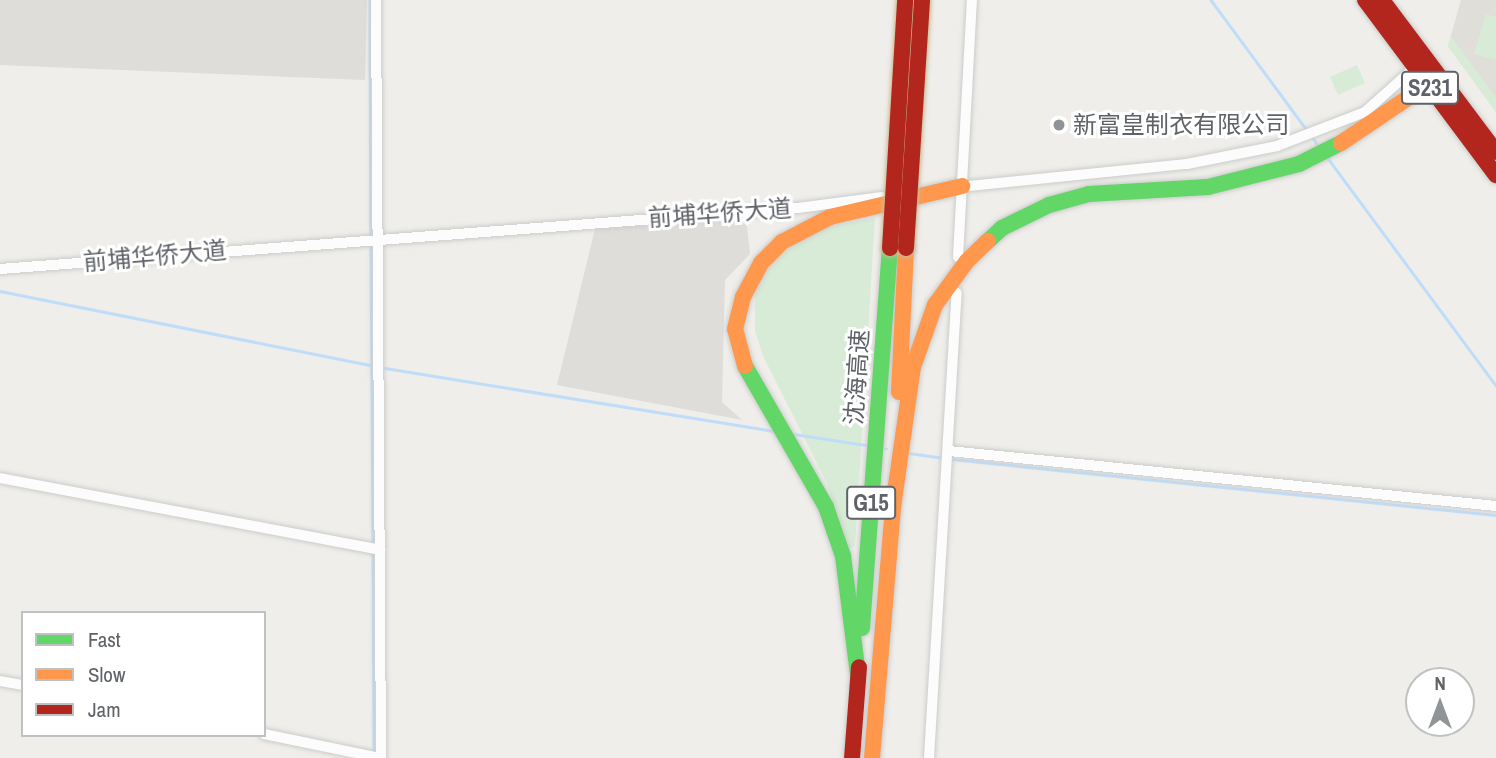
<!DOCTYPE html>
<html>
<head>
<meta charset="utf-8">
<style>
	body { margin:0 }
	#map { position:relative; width:1496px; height:758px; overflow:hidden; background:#efeeea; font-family:"Archivo Narrow","Noto Sans SC",sans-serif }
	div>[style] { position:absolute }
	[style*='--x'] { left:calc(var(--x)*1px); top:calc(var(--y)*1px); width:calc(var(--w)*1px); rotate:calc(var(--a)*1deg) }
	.industrial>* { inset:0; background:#dfddda }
	.education>* { inset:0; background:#dfded8 }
	.green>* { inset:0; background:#d8ebd7 }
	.stream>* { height:2.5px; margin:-1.25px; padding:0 1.25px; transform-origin:1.25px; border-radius:1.25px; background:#bfddf9 }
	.roads { filter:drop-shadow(0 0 2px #cbcccc) drop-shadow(0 0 2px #cbcccc) }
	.street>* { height:10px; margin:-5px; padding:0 5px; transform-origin:5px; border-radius:5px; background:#fdfcfc }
	.fast>* { height:16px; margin:-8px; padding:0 8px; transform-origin:8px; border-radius:8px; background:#63d668 }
	.slow>* { height:16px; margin:-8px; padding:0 8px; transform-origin:8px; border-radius:8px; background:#ff974d }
	.jam>* { height:16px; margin:-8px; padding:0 8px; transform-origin:8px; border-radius:8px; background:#b3261e }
	.bridges { filter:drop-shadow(0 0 2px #c8bb96) drop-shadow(0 0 2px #c8bb96) }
	.jam-bridge>* { height:16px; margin:-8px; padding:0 8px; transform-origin:8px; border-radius:8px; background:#b3261e }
	.dots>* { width:19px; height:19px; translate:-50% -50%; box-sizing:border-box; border:4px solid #fff; border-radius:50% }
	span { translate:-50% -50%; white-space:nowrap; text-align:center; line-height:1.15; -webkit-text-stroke:6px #fff; paint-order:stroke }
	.shield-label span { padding:2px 5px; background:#fff; border:2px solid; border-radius:5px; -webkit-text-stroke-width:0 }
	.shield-label { font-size:23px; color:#5f6368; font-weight:700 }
	.poi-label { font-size:24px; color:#5f6368 }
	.left { translate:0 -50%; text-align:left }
	.street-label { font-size:24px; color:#5f6368 }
	.legend { position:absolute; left:21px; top:611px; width:245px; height:126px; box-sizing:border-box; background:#fff; border:2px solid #bfc1c3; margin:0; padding:9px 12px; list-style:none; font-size:21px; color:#5f6368 }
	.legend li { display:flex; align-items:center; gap:14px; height:35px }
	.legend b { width:35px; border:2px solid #bfc1c3 }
	.north { position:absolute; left:1405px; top:667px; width:70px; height:70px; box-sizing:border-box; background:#fff; border:2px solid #bfc1c3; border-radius:50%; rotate:0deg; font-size:19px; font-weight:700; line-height:28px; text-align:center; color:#5f6368 }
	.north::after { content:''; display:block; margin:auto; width:24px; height:32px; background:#919496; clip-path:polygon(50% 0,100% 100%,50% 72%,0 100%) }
</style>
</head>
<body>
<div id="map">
	<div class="industrial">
		<i style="clip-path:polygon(0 0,367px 0,365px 80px,0 65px)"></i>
		<i style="clip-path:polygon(746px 218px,750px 254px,725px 280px,722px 402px,742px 420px,557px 385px,595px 229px)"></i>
	</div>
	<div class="education">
		<i style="clip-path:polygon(1461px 0,1496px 0,1496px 112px,1448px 46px)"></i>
	</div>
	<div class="green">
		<i style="clip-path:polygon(1486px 14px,1496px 17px,1496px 60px,1474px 54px)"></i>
		<i style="clip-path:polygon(1451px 36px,1496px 98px,1496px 112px,1448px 46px)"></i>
		<i style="clip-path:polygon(1357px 65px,1365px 83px,1338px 95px,1330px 77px)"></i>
		<i style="clip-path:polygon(875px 218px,855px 546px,847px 549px,827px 483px,764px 358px,755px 331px,755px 293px,764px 268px,802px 238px,834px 225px)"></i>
	</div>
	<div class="stream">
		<i style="--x:370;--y:0;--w:237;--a:89.8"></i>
		<i style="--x:1211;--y:0;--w:162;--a:53.6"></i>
		<i style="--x:1311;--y:135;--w:14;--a:56"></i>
		<i style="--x:1327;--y:157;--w:284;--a:53.5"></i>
		<i style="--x:371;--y:243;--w:302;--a:89.6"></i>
		<i style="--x:0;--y:291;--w:378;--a:11.3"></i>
		<i style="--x:385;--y:368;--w:395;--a:9.2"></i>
		<i style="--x:794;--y:434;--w:72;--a:8.8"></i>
		<i style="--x:885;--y:449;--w:2;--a:0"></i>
		<i style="--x:909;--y:453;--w:35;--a:8"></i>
		<i style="--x:951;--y:459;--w:548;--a:5.87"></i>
		<i style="--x:373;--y:551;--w:204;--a:89.7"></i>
	</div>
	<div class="roads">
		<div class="street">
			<i style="--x:376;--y:0;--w:758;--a:89.62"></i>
			<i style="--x:959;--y:187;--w:229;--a:-5.8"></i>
			<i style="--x:1187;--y:164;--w:92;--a:-11.3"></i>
			<i style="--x:1277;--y:146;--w:94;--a:-21.1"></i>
			<i style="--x:1365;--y:112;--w:66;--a:-41.9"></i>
			<i style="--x:958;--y:257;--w:257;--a:-86.9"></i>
			<i style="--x:0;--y:269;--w:800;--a:-4.37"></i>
			<i style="--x:798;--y:208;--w:85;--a:-7.5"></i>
			<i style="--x:949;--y:451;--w:550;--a:5.74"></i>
			<i style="--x:0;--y:478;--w:387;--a:10.7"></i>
			<i style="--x:0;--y:681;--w:23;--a:10"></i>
			<i style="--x:264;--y:734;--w:118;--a:11.7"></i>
			<i style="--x:929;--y:758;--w:466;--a:-86.6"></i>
		</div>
		<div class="fast">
			<i style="--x:988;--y:241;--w:19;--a:-43"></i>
			<i style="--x:1002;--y:228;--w:52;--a:-26.1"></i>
			<i style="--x:1049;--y:205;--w:41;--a:-15.4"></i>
			<i style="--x:1089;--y:194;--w:119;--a:-3.4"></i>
			<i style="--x:1208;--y:187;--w:94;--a:-14.2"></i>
			<i style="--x:1299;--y:164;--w:47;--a:-26.6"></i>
			<i style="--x:745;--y:366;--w:163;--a:60.1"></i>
			<i style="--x:826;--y:507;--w:52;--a:70.9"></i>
			<i style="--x:843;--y:556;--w:120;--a:82.8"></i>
			<i style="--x:862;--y:628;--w:381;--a:-85.8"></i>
		</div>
		<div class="slow">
			<i style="--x:1341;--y:143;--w:104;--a:-34"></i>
			<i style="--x:745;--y:366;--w:38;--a:-105"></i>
			<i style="--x:735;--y:329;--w:33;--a:-76"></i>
			<i style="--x:743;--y:297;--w:38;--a:-62"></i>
			<i style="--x:761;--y:263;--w:30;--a:-45"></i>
			<i style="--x:782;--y:242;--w:54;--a:-27.5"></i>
			<i style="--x:830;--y:217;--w:136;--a:-13.2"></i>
			<i style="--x:899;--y:392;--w:144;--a:-87.2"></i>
			<i style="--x:893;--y:507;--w:141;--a:-81.9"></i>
			<i style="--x:913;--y:367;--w:66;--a:-70.5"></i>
			<i style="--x:935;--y:305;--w:54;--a:-54"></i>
			<i style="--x:967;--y:261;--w:29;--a:-44"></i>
			<i style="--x:872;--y:758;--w:263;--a:-85.2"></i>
		</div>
		<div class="jam">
			<i style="--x:1365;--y:0;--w:219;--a:53.2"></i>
			<i style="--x:1382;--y:0;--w:190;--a:53.1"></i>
			<i style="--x:852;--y:758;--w:91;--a:-85.6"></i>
		</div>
	</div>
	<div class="bridges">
		<div class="jam-bridge">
			<i style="--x:890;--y:248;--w:248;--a:-86.5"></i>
			<i style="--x:906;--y:248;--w:249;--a:-86.3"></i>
		</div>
	</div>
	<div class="dots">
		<i style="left:1059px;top:125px;background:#919496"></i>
	</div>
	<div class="shield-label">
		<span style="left:1430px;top:88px">S231</span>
		<span style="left:871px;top:503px">G15</span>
	</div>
	<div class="poi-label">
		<span class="left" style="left:1073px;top:125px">新富皇制衣有限公司</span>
	</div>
	<div class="street-label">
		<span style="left:720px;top:213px;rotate:-4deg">前埔华侨大道</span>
		<span style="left:155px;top:256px;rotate:-5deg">前埔华侨大道</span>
		<span style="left:857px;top:377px;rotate:-86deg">沈海高速</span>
	</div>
	<ul class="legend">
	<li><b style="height:9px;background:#63d668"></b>Fast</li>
	<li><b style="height:9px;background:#ff974d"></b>Slow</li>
	<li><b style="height:9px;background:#b3261e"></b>Jam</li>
	</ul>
	<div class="north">N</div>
</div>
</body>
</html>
